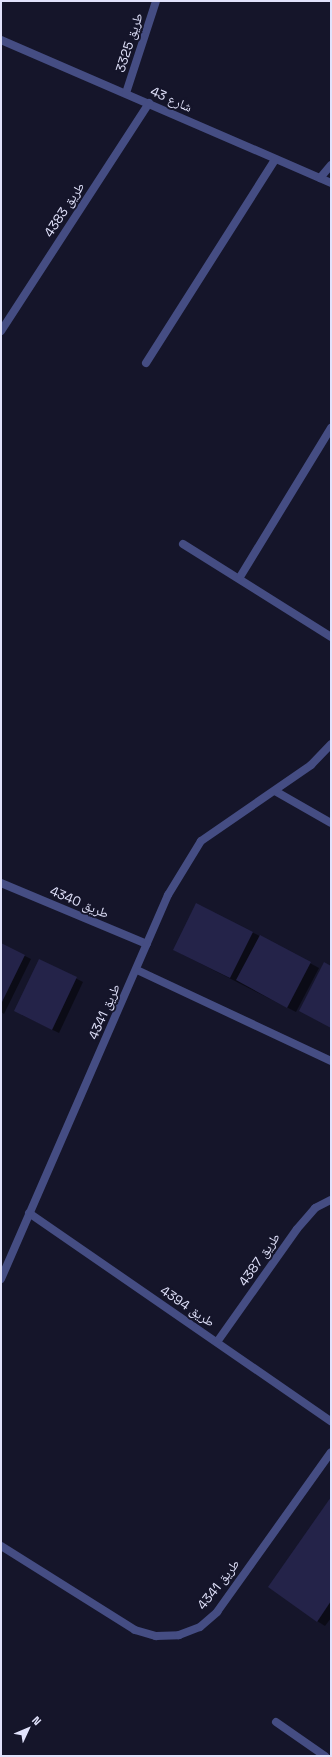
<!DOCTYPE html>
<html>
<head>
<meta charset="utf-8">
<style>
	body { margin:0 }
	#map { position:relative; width:332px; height:1757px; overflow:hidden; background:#15152a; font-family:"Space Grotesk","Noto Naskh Arabic",sans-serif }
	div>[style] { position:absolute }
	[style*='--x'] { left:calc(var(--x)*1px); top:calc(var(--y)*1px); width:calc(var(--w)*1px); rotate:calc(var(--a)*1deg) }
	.shadow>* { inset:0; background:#0007 }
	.building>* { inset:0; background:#242349 }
	.minor>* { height:8px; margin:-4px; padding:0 4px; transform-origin:4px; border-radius:4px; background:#454d83 }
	span { translate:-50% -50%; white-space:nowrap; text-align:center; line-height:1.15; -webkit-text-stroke:4px #15152a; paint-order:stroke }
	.street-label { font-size:13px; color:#e1e2fb }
	.frame { position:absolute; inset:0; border:2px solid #e1e2fb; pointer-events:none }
	.north { position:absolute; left:8px; top:1709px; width:40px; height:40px; -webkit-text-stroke:3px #15152a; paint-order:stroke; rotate:46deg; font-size:11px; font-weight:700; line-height:16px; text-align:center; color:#e1e2fb }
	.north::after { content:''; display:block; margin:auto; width:14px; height:18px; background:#e1e2fb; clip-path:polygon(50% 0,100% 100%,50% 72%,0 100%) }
</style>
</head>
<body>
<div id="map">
	<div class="shadow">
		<i style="clip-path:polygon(252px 932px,319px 968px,296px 1012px,174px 950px)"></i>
		<i style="clip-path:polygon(1px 944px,31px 959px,4px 1014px,1px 1012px)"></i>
		<i style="clip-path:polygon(40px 960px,83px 982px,59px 1033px,22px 1015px)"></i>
		<i style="clip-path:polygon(331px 1499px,331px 1618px,325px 1626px,317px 1621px)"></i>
	</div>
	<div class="building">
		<i style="clip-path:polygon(196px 903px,253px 932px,230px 978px,173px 950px)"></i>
		<i style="clip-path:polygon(260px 935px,311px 962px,287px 1008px,236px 980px)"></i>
		<i style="clip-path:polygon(1px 943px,25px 955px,1px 1004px)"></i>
		<i style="clip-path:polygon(39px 959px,77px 977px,52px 1030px,14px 1011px)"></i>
		<i style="clip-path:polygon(324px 962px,331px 966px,331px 1028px,299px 1011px)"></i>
		<i style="clip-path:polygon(331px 1497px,331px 1601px,317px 1622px,268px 1587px)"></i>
	</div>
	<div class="minor">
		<i style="--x:1;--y:40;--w:360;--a:23.4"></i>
		<i style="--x:126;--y:93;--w:97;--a:-71.9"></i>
		<i style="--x:320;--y:178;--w:17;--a:-50"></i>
		<i style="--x:1;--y:331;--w:272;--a:-57"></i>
		<i style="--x:146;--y:363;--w:241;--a:-57.6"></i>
		<i style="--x:183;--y:544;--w:175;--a:32.1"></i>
		<i style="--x:240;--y:577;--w:175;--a:-58.6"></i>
		<i style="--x:275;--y:791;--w:64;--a:29.7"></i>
		<i style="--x:1;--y:883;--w:158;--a:22.7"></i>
		<i style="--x:137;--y:970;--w:214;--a:25.1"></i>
		<i style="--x:29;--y:1213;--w:367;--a:34.6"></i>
		<i style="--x:1;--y:1279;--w:419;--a:-66.5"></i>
		<i style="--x:168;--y:895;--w:63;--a:-58.6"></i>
		<i style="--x:201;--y:841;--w:134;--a:-34.6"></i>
		<i style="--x:311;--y:765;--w:29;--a:-46"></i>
		<i style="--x:217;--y:1342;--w:138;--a:-54.7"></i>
		<i style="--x:297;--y:1229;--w:28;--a:-49"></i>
		<i style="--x:315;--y:1208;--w:18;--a:-27"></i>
		<i style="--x:1;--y:1546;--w:158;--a:32.1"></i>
		<i style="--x:135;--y:1630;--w:22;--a:16"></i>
		<i style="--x:156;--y:1636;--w:23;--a:-2"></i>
		<i style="--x:179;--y:1635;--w:22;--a:-21"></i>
		<i style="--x:200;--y:1627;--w:23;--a:-41"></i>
		<i style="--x:217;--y:1612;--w:196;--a:-54.5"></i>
		<i style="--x:276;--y:1722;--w:60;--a:34.8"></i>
	</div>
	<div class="street-label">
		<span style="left:130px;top:43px;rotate:-72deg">طريق 3325</span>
		<span style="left:171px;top:100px;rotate:24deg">شارع 43</span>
		<span style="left:65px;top:210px;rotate:-57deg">طريق 4383</span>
		<span style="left:79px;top:903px;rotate:23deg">طريق 4340</span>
		<span style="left:105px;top:1012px;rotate:-66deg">طريق 4341</span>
		<span style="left:260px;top:1260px;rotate:-55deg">طريق 4387</span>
		<span style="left:187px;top:1307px;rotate:34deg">طريق 4394</span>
		<span style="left:219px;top:1585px;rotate:-52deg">طريق 4341</span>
	</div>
	<div class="frame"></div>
	<div class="north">N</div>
</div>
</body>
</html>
